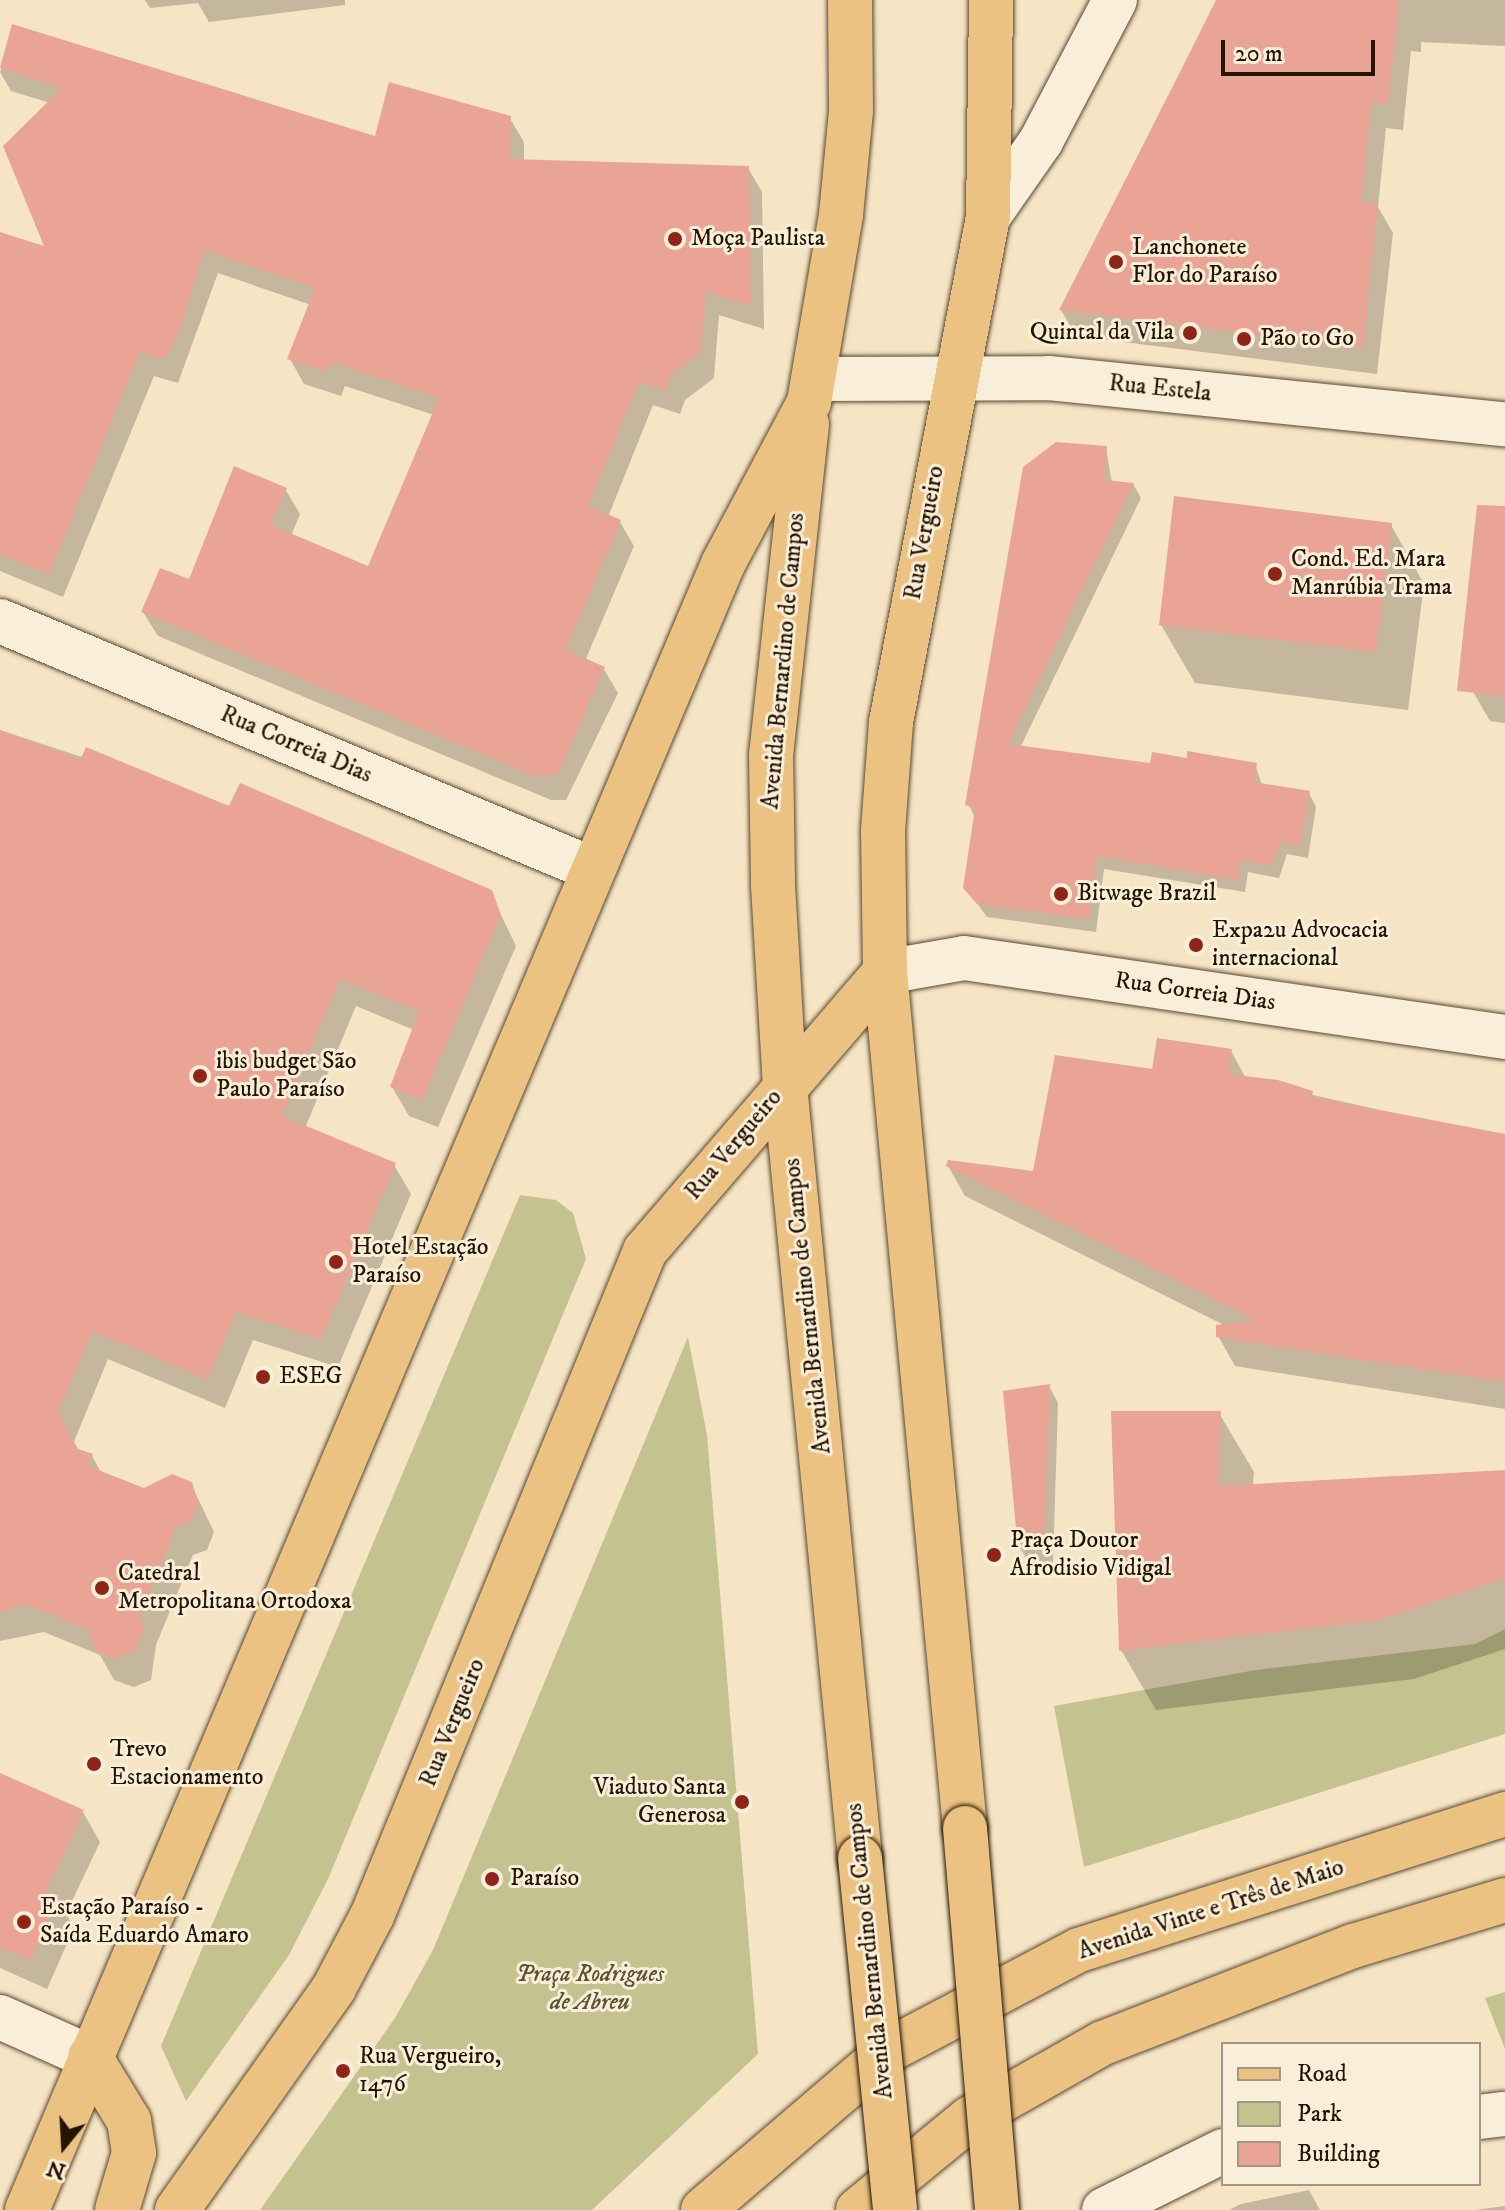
<!DOCTYPE html>
<html>
<head>
<meta charset="utf-8">
<style>
	body { margin:0 }
	#map { position:relative; width:1505px; height:2210px; overflow:hidden; background:#f6e5c5; font-family:"IM FELL DW Pica",serif }
	div>[style] { position:absolute }
	[style*='--x'] { left:calc(var(--x)*1px); top:calc(var(--y)*1px); width:calc(var(--w)*1px); rotate:calc(var(--a)*1deg) }
	.green>* { inset:0; background:#c4c28f }
	.shadow>* { inset:0; background:#0003 }
	.building>* { inset:0; background:#eaa496 }
	.roads { filter:drop-shadow(0 0 2px #584831) drop-shadow(0 0 2px #584831) }
	.street>* { height:44px; margin:-22px; padding:0 22px; transform-origin:22px; border-radius:22px; background:#f9eed9 }
	.secondary>* { height:44px; margin:-22px; padding:0 22px; transform-origin:22px; border-radius:22px; background:#f9eed9 }
	.primary>* { height:44px; margin:-22px; padding:0 22px; transform-origin:22px; border-radius:22px; background:#ebc282 }
	.highway>* { height:44px; margin:-22px; padding:0 22px; transform-origin:22px; border-radius:22px; background:#ebc282 }
	.bridges { filter:drop-shadow(0 0 2px #241400) drop-shadow(0 0 2px #241400) }
	.primary-bridge>* { height:44px; margin:-22px; padding:0 22px; transform-origin:22px; border-radius:22px; background:#ebc282 }
	.dots>* { width:22px; height:22px; translate:-50% -50%; box-sizing:border-box; border:4px solid #f9eed9; border-radius:50% }
	span { translate:-50% -50%; white-space:nowrap; text-align:center; line-height:1.15; -webkit-text-stroke:6px #f9eed9; paint-order:stroke }
	.poi-label { font-size:24px; color:#241400 }
	.left { translate:0 -50%; text-align:left }
	.right { translate:-100% -50%; text-align:right }
	.street-label { font-size:24px; color:#241400 }
	.park-label { font-size:24px; color:#5c5132; font-style:italic }
	.legend { position:absolute; left:1221px; top:2042px; width:260px; height:144px; box-sizing:border-box; background:#f9eed9; border:2px solid #a49782; margin:0; padding:10px 14px; list-style:none; font-size:24px; color:#241400 }
	.legend li { display:flex; align-items:center; gap:16px; height:40px }
	.legend b { width:40px; border:2px solid #a49782 }
	.north { position:absolute; left:24px; top:2106px; width:80px; height:80px; -webkit-text-stroke:6px #f9eed9; paint-order:stroke; rotate:198deg; font-size:22px; font-weight:700; line-height:32px; text-align:center; color:#241400 }
	.north::after { content:''; display:block; margin:auto; width:28px; height:36px; background:#241400; clip-path:polygon(50% 0,100% 100%,50% 72%,0 100%) }
	.scale { position:absolute; left:1221px; top:40px; width:154px; height:36px; box-sizing:border-box; border:4px solid #241400; border-top:0; padding-left:10px; font-size:24px; line-height:28px; white-space:nowrap; color:#241400; -webkit-text-stroke:6px #f9eed9; paint-order:stroke }
</style>
</head>
<body>
<div id="map">
	<div class="green">
		<i style="clip-path:polygon(520px 1195px,556px 1200px,573px 1213px,586px 1259px,328px 1879px,289px 1955px,186px 2101px,161px 2046px)"></i>
		<i style="clip-path:polygon(688px 1337px,707px 1435px,758px 2054px,592px 2210px,260px 2210px,395px 2018px,433px 1950px)"></i>
		<i style="clip-path:polygon(1505px 1629px,1505px 1734px,1084px 1867px,1054px 1706px,1256px 1670px,1475px 1644px)"></i>
		<i style="clip-path:polygon(1505px 1992px,1505px 2049px,1485px 1998px)"></i>
	</div>
	<div class="shadow">
		<i style="clip-path:polygon(145px 0,345px 0,345px 5px,209px 22px,198px 3px,150px 8px)"></i>
		<i style="clip-path:polygon(1216px 0,1505px 0,1505px 46px,1421px 42px,1421px 52px,1411px 51px,1403px 130px,1386px 128px,1378px 207px,1393px 233px,1377px 374px,1076px 336px,1061px 310px)"></i>
		<i style="clip-path:polygon(13px 27px,377px 139px,509px 117px,524px 142px,524px 162px,748px 168px,762px 192px,764px 329px,719px 315px,714px 378px,685px 400px,680px 414px,653px 405px,608px 517px,620px 522px,634px 546px,585px 661px,603px 668px,618px 693px,566px 800px,551px 800px,158px 636px,143px 612px,190px 582px,285px 489px,300px 514px,291px 536px,369px 568px,434px 415px,345px 386px,341px 396px,304px 384px,290px 359px,311px 305px,218px 273px,178px 383px,154px 376px,63px 597px,0 571px,0 234px,48px 249px,50px 103px,11px 91px,0 72px)"></i>
		<i style="clip-path:polygon(1106px 448px,1112px 483px,1133px 484px,1141px 498px,1020px 748px,1152px 765px,1255px 764px,1262px 785px,1309px 793px,1316px 807px,1308px 858px,1287px 854px,1279px 878px,1248px 872px,1245px 892px,1104px 869px,1096px 932px,987px 917px,965px 887px,976px 819px,968px 804px)"></i>
		<i style="clip-path:polygon(1505px 522px,1505px 723px,1490px 721px,1461px 671px)"></i>
		<i style="clip-path:polygon(1391px 525px,1424px 584px,1408px 710px,1195px 683px,1161px 625px)"></i>
		<i style="clip-path:polygon(0 730px,490px 892px,516px 946px,438px 1127px,409px 1116px,392px 1087px,414px 1030px,356px 1006px,305px 1128px,394px 1165px,411px 1194px,338px 1367px,253px 1340px,225px 1408px,108px 1359px,73px 1444px,77px 1450px,92px 1456px,102px 1474px,144px 1490px,191px 1484px,214px 1532px,207px 1550px,193px 1555px,156px 1645px,151px 1680px,134px 1687px,114px 1680px,100px 1655px,44px 1632px,0 1641px)"></i>
		<i style="clip-path:polygon(1231px 1051px,1247px 1080px,1384px 1111px,1389px 1119px,1505px 1136px,1505px 1409px,1235px 1366px,1218px 1336px,1226px 1326px,965px 1196px,948px 1166px,1035px 1174px,1154px 1071px)"></i>
		<i style="clip-path:polygon(1049px 1386px,1058px 1403px,1053px 1564px,1030px 1564px,1020px 1548px)"></i>
		<i style="clip-path:polygon(1219px 1413px,1254px 1472px,1253px 1486px,1505px 1472px,1505px 1649px,1414px 1679px,1156px 1710px,1121px 1650px)"></i>
		<i style="clip-path:polygon(0 1775px,83px 1812px,100px 1842px,66px 1914px,74px 1928px,47px 1989px,0 1968px)"></i>
		<i style="clip-path:polygon(1309px 2190px,1320px 2210px,1229px 2210px,1241px 2204px)"></i>
		<i style="clip-path:polygon(1505px 2206px,1505px 2210px,1474px 2210px)"></i>
	</div>
	<div class="building">
		<i style="clip-path:polygon(1217px 0,1399px 0,1388px 104px,1371px 102px,1361px 202px,1378px 204px,1363px 348px,1059px 310px)"></i>
		<i style="clip-path:polygon(12px 24px,375px 136px,389px 82px,511px 116px,510px 159px,749px 166px,751px 306px,706px 292px,701px 352px,671px 375px,666px 390px,639px 382px,588px 506px,621px 520px,566px 650px,605px 667px,558px 774px,535px 776px,141px 612px,160px 568px,189px 579px,234px 466px,287px 488px,271px 525px,368px 566px,439px 398px,331px 362px,327px 372px,287px 359px,315px 288px,204px 250px,178px 337px,165px 359px,140px 352px,49px 574px,0 554px,0 232px,44px 246px,3px 146px,62px 88px,0 68px)"></i>
		<i style="clip-path:polygon(1056px 442px,1107px 446px,1104px 480px,1134px 483px,1008px 744px,1150px 763px,1152px 752px,1187px 758px,1187px 751px,1257px 763px,1254px 782px,1310px 791px,1300px 846px,1280px 842px,1272px 866px,1241px 860px,1238px 880px,1097px 856px,1089px 919px,977px 904px,963px 888px,975px 808px,965px 805px,1023px 467px)"></i>
		<i style="clip-path:polygon(1174px 496px,1392px 523px,1376px 652px,1159px 625px)"></i>
		<i style="clip-path:polygon(1477px 505px,1505px 506px,1505px 696px,1457px 691px)"></i>
		<i style="clip-path:polygon(0 730px,80px 760px,86px 747px,229px 806px,240px 783px,492px 890px,501px 915px,422px 1100px,390px 1087px,419px 1011px,340px 979px,282px 1116px,396px 1163px,321px 1339px,236px 1312px,208px 1380px,92px 1331px,58px 1413px,78px 1449px,93px 1454px,88px 1466px,144px 1488px,172px 1474px,192px 1482px,198px 1502px,191px 1521px,177px 1526px,140px 1615px,144px 1629px,135px 1651px,117px 1659px,95px 1651px,89px 1630px,26px 1604px,0 1612px)"></i>
		<i style="clip-path:polygon(1157px 1038px,1232px 1049px,1228px 1074px,1278px 1080px,1313px 1091px,1312px 1097px,1505px 1134px,1505px 1382px,1216px 1337px,1216px 1325px,1255px 1320px,946px 1166px,948px 1160px,1033px 1171px,1055px 1055px,1152px 1069px)"></i>
		<i style="clip-path:polygon(1050px 1384px,1044px 1548px,1018px 1549px,1003px 1391px)"></i>
		<i style="clip-path:polygon(1111px 1411px,1221px 1411px,1218px 1486px,1505px 1470px,1505px 1578px,1379px 1620px,1119px 1651px)"></i>
		<i style="clip-path:polygon(0 1773px,84px 1810px,46px 1891px,59px 1897px,30px 1960px,0 1947px)"></i>
	</div>
	<div class="roads">
		<div class="street">
			<i style="--x:814;--y:379;--w:235;--a:-0.2"></i>
			<i style="--x:1049;--y:378;--w:458;--a:5.8"></i>
			<i style="--x:0;--y:621;--w:642;--a:22.73"></i>
			<i style="--x:885;--y:972;--w:80;--a:-10"></i>
			<i style="--x:964;--y:958;--w:547;--a:8.31"></i>
			<i style="--x:0;--y:2017;--w:98;--a:24"></i>
			<i style="--x:1479;--y:2117;--w:26;--a:-7"></i>
			<i style="--x:1104;--y:2210;--w:133;--a:-26.4"></i>
		</div>
		<div class="secondary">
			<i style="--x:988;--y:217;--w:93;--a:-55.1"></i>
			<i style="--x:1041;--y:141;--w:159;--a:-62.3"></i>
		</div>
		<div class="primary">
			<i style="--x:807;--y:424;--w:332;--a:96.2"></i>
			<i style="--x:771;--y:754;--w:131;--a:89.1"></i>
			<i style="--x:773;--y:885;--w:201;--a:86.6"></i>
			<i style="--x:785;--y:1086;--w:776;--a:84.45"></i>
			<i style="--x:965;--y:1828;--w:860;--a:-95.34"></i>
			<i style="--x:885;--y:972;--w:141;--a:-90.8"></i>
			<i style="--x:883;--y:831;--w:109;--a:-85.8"></i>
			<i style="--x:891;--y:722;--w:514;--a:-79.13"></i>
			<i style="--x:988;--y:217;--w:217;--a:-89.2"></i>
			<i style="--x:90;--y:2057;--w:75;--a:58.6"></i>
			<i style="--x:129;--y:2121;--w:32;--a:81"></i>
			<i style="--x:134;--y:2153;--w:59;--a:106.6"></i>
			<i style="--x:27;--y:2210;--w:1787;--a:-67.08"></i>
			<i style="--x:723;--y:564;--w:183;--a:-62"></i>
			<i style="--x:809;--y:402;--w:190;--a:-80.3"></i>
			<i style="--x:841;--y:215;--w:104;--a:-84.5"></i>
			<i style="--x:851;--y:111;--w:111;--a:-90.5"></i>
			<i style="--x:177;--y:2210;--w:272;--a:-54.7"></i>
			<i style="--x:334;--y:1988;--w:81;--a:-62.2"></i>
			<i style="--x:372;--y:1916;--w:719;--a:-67.68"></i>
			<i style="--x:645;--y:1251;--w:368;--a:-49.3"></i>
		</div>
		<div class="highway">
			<i style="--x:703;--y:2210;--w:248;--a:-40.6"></i>
			<i style="--x:891;--y:2049;--w:212;--a:-27.8"></i>
			<i style="--x:1079;--y:1950;--w:447;--a:-17.7"></i>
			<i style="--x:858;--y:2210;--w:144;--a:-39.3"></i>
			<i style="--x:969;--y:2119;--w:154;--a:-29.6"></i>
			<i style="--x:1103;--y:2043;--w:268;--a:-21.2"></i>
			<i style="--x:1353;--y:1946;--w:159;--a:-16.8"></i>
		</div>
	</div>
	<div class="bridges">
		<div class="primary-bridge">
			<i style="--x:965;--y:1828;--w:383;--a:85.2"></i>
			<i style="--x:860;--y:1858;--w:354;--a:84.3"></i>
		</div>
	</div>
	<div class="dots">
		<i style="left:675px;top:239px;background:#8f2418"></i>
		<i style="left:1116px;top:262px;background:#8f2418"></i>
		<i style="left:1190px;top:333px;background:#8f2418"></i>
		<i style="left:1244px;top:339px;background:#8f2418"></i>
		<i style="left:1275px;top:574px;background:#8f2418"></i>
		<i style="left:1061px;top:894px;background:#8f2418"></i>
		<i style="left:1196px;top:945px;background:#8f2418"></i>
		<i style="left:200px;top:1076px;background:#8f2418"></i>
		<i style="left:336px;top:1262px;background:#8f2418"></i>
		<i style="left:263px;top:1377px;background:#8f2418"></i>
		<i style="left:994px;top:1555px;background:#8f2418"></i>
		<i style="left:102px;top:1588px;background:#8f2418"></i>
		<i style="left:94px;top:1764px;background:#8f2418"></i>
		<i style="left:742px;top:1802px;background:#8f2418"></i>
		<i style="left:492px;top:1879px;background:#8f2418"></i>
		<i style="left:24px;top:1922px;background:#8f2418"></i>
		<i style="left:343px;top:2071px;background:#8f2418"></i>
	</div>
	<div class="poi-label">
		<span class="left" style="left:691px;top:239px">Moça Paulista</span>
		<span class="left" style="left:1132px;top:262px">Lanchonete<br>Flor do Paraíso</span>
		<span class="right" style="left:1174px;top:333px">Quintal da Vila</span>
		<span class="left" style="left:1260px;top:339px">Pão to Go</span>
		<span class="left" style="left:1291px;top:574px">Cond. Ed. Mara<br>Manrúbia Trama</span>
		<span class="left" style="left:1077px;top:894px">Bitwage Brazil</span>
		<span class="left" style="left:1212px;top:945px">Expa2u Advocacia<br>internacional</span>
		<span class="left" style="left:216px;top:1076px">ibis budget São<br>Paulo Paraíso</span>
		<span class="left" style="left:352px;top:1262px">Hotel Estação<br>Paraíso</span>
		<span class="left" style="left:279px;top:1377px">ESEG</span>
		<span class="left" style="left:1010px;top:1555px">Praça Doutor<br>Afrodisio Vidigal</span>
		<span class="left" style="left:118px;top:1588px">Catedral<br>Metropolitana Ortodoxa</span>
		<span class="left" style="left:110px;top:1764px">Trevo<br>Estacionamento</span>
		<span class="right" style="left:726px;top:1802px">Viaduto Santa<br>Generosa</span>
		<span class="left" style="left:510px;top:1879px">Paraíso</span>
		<span class="left" style="left:40px;top:1922px">Estação Paraíso -<br>Saída Eduardo Amaro</span>
		<span class="left" style="left:359px;top:2071px">Rua Vergueiro,<br>1476</span>
	</div>
	<div class="street-label">
		<span style="left:1160px;top:389px;rotate:6deg">Rua Estela</span>
		<span style="left:925px;top:533px;rotate:-80deg">Rua Vergueiro</span>
		<span style="left:784px;top:661px;rotate:-85deg">Avenida Bernardino de Campos</span>
		<span style="left:296px;top:745px;rotate:23deg">Rua Correia Dias</span>
		<span style="left:1195px;top:992px;rotate:8deg">Rua Correia Dias</span>
		<span style="left:734px;top:1145px;rotate:-50deg">Rua Vergueiro</span>
		<span style="left:808px;top:1306px;rotate:-96deg">Avenida Bernardino de Campos</span>
		<span style="left:453px;top:1723px;rotate:-68deg">Rua Vergueiro</span>
		<span style="left:1211px;top:1910px;rotate:-18deg">Avenida Vinte e Três de Maio</span>
		<span style="left:870px;top:1951px;rotate:-96deg">Avenida Bernardino de Campos</span>
	</div>
	<div class="park-label">
		<span style="left:590px;top:1989px">Praça Rodrigues<br>de Abreu</span>
	</div>
	<ul class="legend">
	<li><b style="height:10px;background:#ebc282"></b>Road</li>
	<li><b style="height:22px;background:#c4c28f"></b>Park</li>
	<li><b style="height:22px;background:#eaa496"></b>Building</li>
	</ul>
	<div class="north">N</div>
	<div class="scale">20 m</div>
</div>
</body>
</html>
